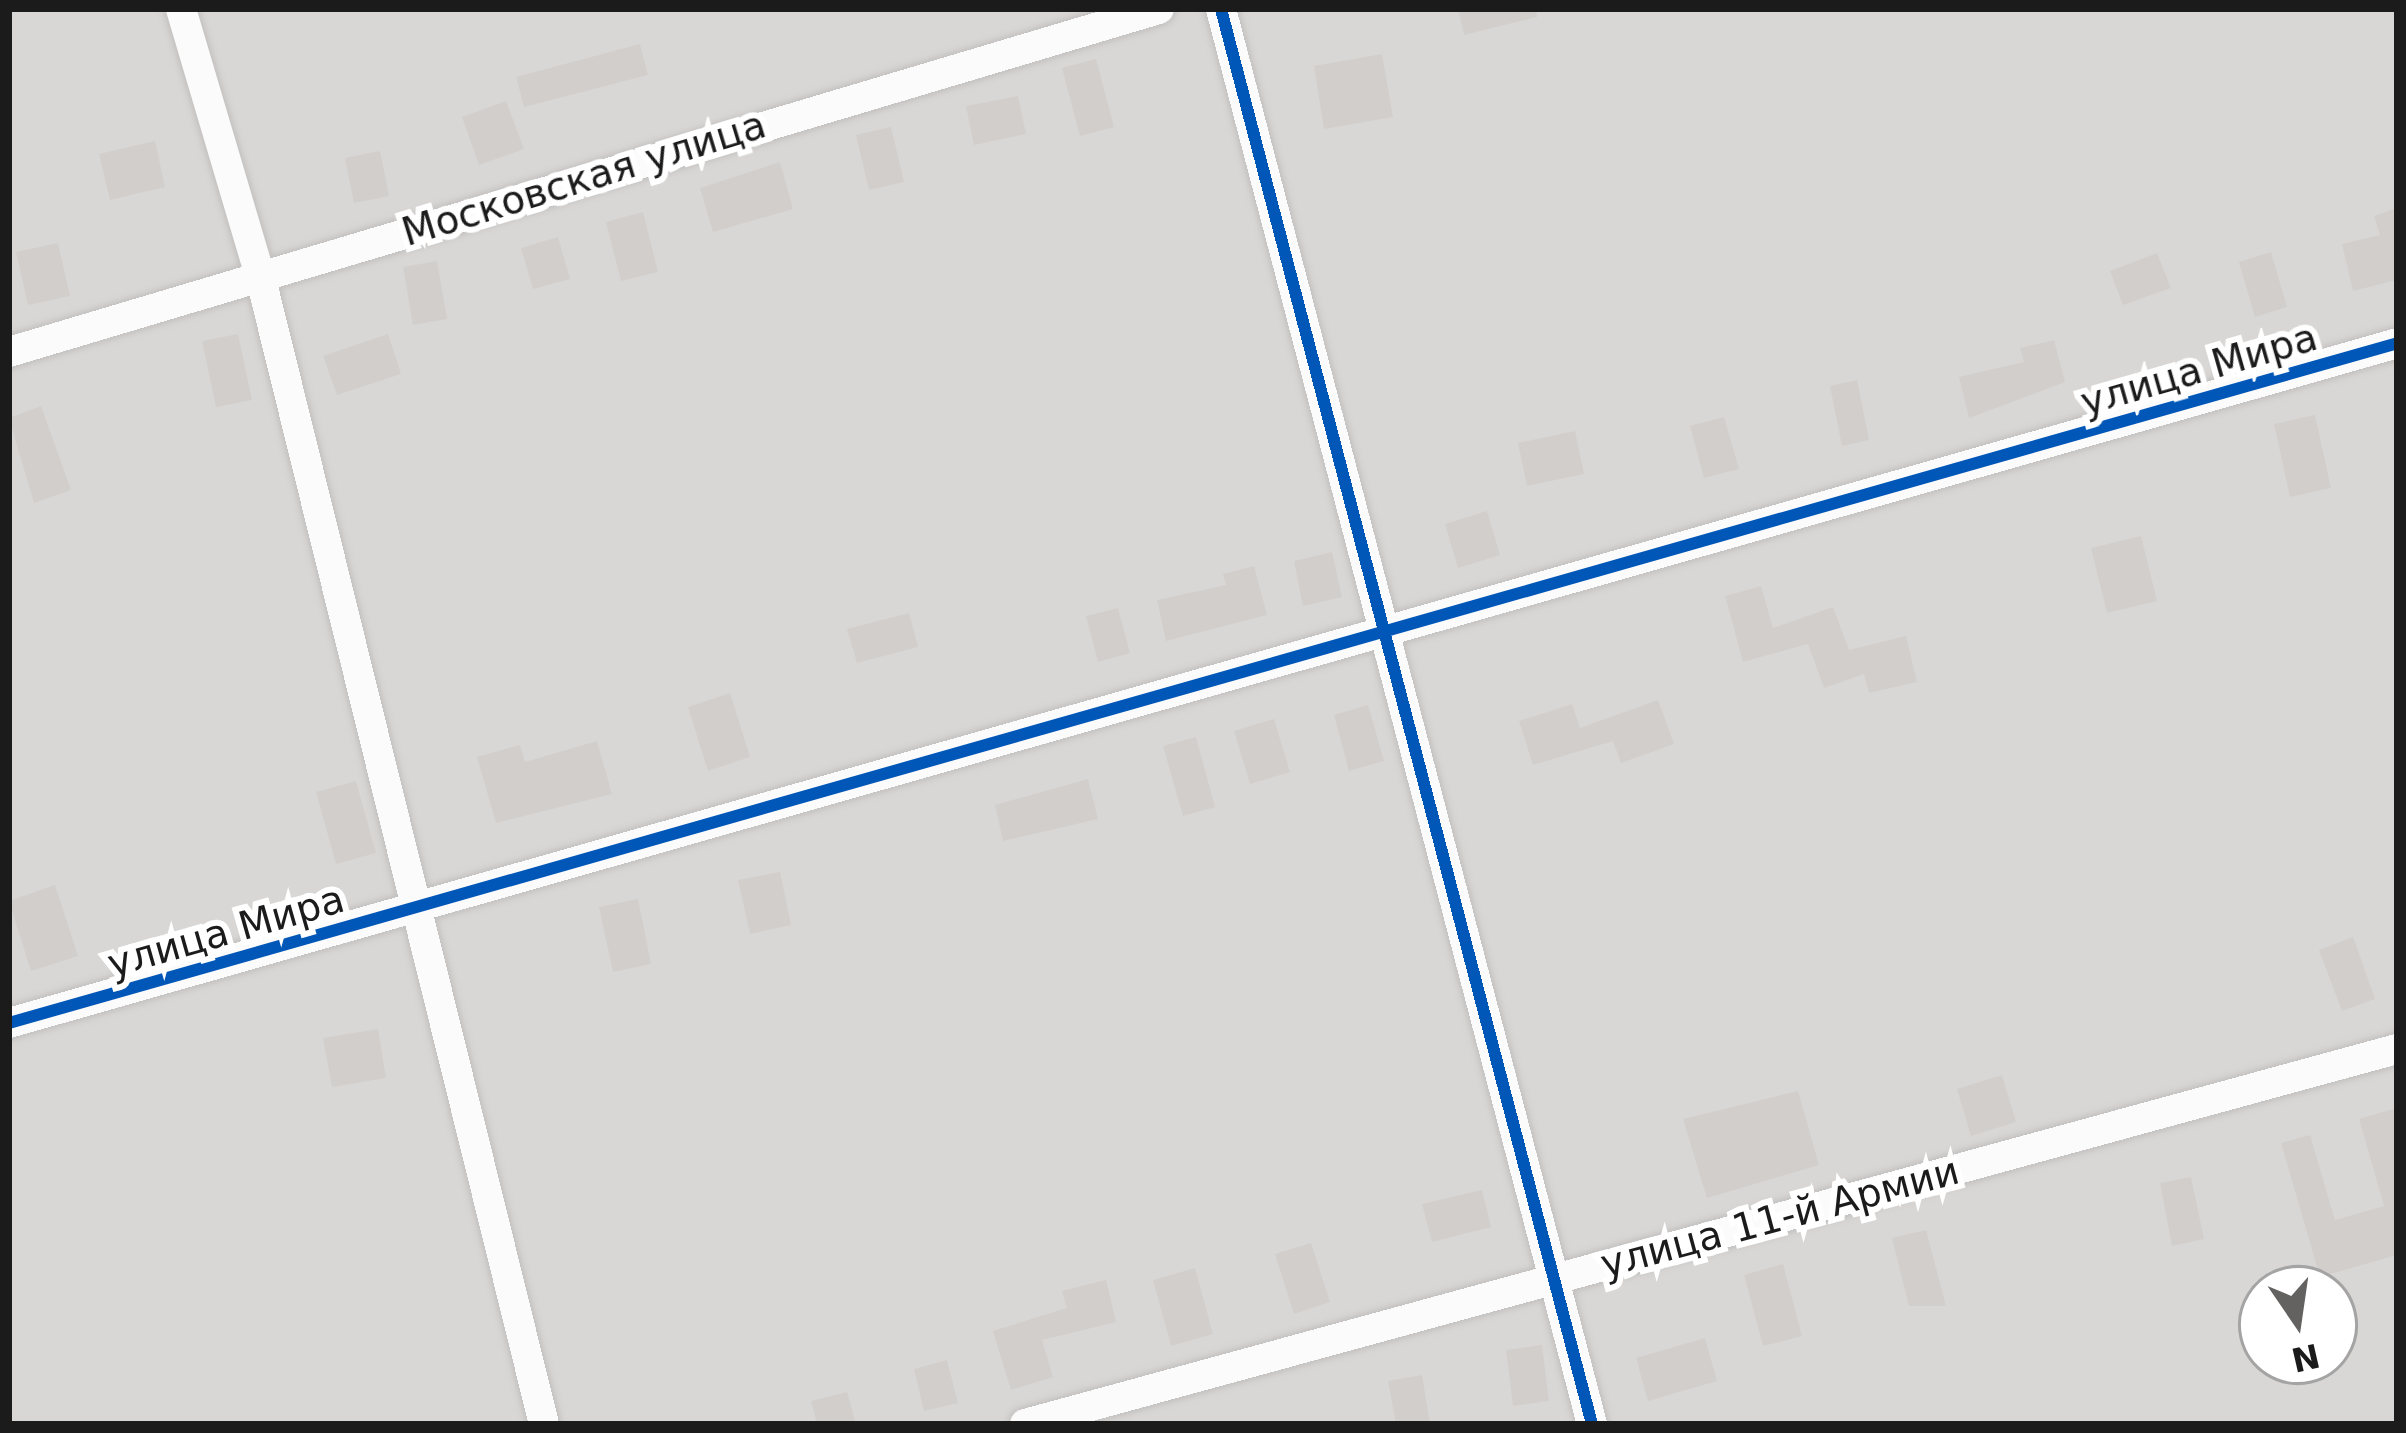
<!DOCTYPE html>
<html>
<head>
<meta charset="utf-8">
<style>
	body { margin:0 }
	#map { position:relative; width:2406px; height:1433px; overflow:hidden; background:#eae7e4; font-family:"DejaVu Sans",sans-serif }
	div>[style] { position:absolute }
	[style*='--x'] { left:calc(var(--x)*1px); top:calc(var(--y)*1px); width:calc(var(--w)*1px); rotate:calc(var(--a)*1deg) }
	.residential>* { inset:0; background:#d9d7d5 }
	.building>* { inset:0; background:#d2cecc }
	.roads { filter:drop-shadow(0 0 3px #c1bfbe) drop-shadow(0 0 3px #c1bfbe) }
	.minor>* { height:30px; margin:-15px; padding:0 15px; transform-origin:15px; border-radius:15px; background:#fcfbfb }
	.cycleway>* { height:12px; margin:-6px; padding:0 6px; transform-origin:6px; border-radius:6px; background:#0057b8 }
	span { translate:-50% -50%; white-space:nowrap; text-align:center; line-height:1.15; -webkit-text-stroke:12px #fff; paint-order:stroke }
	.street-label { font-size:39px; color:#1b1b1b }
	.frame { position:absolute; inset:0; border:12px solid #1b1b1b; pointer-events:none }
	.north { position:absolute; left:2238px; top:1265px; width:120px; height:120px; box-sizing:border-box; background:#fff; border:3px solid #a4a4a4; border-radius:50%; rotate:167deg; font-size:33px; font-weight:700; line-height:48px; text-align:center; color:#1b1b1b }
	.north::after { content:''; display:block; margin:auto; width:42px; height:54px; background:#636261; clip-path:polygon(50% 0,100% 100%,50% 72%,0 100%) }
</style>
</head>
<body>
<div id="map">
	<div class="residential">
		<i style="clip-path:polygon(evenodd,9px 9px,2397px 9px,2397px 1424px,9px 1424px,9px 9px,2262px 1289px,2334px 1289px,2334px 1361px,2262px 1361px,2262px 1289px)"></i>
	</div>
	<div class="building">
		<i style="clip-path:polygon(1458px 9px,1536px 9px,1537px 17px,1464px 35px)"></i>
		<i style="clip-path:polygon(640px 44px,648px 75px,524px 107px,516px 77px)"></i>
		<i style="clip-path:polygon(1382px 54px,1393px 117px,1324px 129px,1314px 66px)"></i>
		<i style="clip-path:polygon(1096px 59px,1114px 127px,1080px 136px,1062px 68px)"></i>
		<i style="clip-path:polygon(1018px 96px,1026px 134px,974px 145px,966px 106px)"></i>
		<i style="clip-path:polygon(506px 101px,524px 149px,479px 165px,462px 117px)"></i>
		<i style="clip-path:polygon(891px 127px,904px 182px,869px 190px,856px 135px)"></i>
		<i style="clip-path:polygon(155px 141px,165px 187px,110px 200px,99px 154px)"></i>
		<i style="clip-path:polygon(380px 151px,389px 196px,354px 203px,345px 158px)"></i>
		<i style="clip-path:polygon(780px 162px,793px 209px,713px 232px,700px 188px)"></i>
		<i style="clip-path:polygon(2397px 208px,2397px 280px,2353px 291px,2342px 244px,2380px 235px,2374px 216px)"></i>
		<i style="clip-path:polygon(643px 212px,658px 272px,621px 281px,606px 222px)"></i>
		<i style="clip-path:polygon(558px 237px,570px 279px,533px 289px,521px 248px)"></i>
		<i style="clip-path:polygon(58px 243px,70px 296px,28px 305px,16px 252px)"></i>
		<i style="clip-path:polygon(2271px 252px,2287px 307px,2255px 317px,2239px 262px)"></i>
		<i style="clip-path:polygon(2157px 253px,2171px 288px,2123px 305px,2110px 271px)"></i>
		<i style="clip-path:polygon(437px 261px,447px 319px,413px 325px,403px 267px)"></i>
		<i style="clip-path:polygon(238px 334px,252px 400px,216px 407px,202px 341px)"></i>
		<i style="clip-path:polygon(388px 334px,401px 374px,337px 395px,323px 356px)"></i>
		<i style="clip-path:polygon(2054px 340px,2065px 382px,1969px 418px,1959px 377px,2024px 362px,2020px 348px)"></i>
		<i style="clip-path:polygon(1857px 380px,1869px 440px,1842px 446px,1830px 386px)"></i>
		<i style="clip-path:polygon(41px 406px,71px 490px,34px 503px,9px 418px)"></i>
		<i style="clip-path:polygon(2315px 415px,2331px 488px,2290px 497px,2274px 424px)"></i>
		<i style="clip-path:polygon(1724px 417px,1739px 469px,1704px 478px,1690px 426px)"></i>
		<i style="clip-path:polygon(1575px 431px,1584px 474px,1527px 486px,1518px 443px)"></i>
		<i style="clip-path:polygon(1487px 511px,1500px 555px,1458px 568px,1445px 524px)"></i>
		<i style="clip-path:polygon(2141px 536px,2157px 601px,2107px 613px,2091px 548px)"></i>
		<i style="clip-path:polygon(1332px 552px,1342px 597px,1303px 606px,1294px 561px)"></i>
		<i style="clip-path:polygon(1254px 566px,1267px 615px,1166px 641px,1157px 600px,1226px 585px,1223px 574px)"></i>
		<i style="clip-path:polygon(1761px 586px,1773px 628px,1833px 607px,1849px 650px,1906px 636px,1917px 682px,1869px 693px,1864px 674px,1824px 688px,1808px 644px,1743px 662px,1725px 596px)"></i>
		<i style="clip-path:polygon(1118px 608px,1130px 653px,1098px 662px,1086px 616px)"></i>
		<i style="clip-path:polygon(909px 613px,918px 647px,857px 663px,847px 629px)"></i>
		<i style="clip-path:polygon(730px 693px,750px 757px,708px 771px,688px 707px)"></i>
		<i style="clip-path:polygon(1658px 700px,1674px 744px,1621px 763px,1613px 741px,1533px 765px,1519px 721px,1572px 704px,1580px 728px)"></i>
		<i style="clip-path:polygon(1368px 705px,1384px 761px,1349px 771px,1334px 715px)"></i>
		<i style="clip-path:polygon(1274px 719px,1290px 772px,1250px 784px,1234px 731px)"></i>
		<i style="clip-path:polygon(1196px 737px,1215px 807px,1183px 816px,1163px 746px)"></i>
		<i style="clip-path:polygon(597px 741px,612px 794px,496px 823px,477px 757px,520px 745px,525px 762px)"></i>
		<i style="clip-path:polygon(1088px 779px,1098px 819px,1003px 841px,995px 805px)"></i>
		<i style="clip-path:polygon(356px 781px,376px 853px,336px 864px,316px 792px)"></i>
		<i style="clip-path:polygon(780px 872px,791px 925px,750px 934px,738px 880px)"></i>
		<i style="clip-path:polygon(55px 885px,78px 956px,31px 971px,9px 901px)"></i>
		<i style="clip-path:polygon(638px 899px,651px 964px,613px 972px,599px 907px)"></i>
		<i style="clip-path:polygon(2353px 937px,2375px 999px,2342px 1011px,2319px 950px)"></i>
		<i style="clip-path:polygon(378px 1029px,386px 1078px,332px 1087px,323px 1038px)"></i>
		<i style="clip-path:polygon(2002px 1075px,2016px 1122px,1971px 1136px,1957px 1089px)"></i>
		<i style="clip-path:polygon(1798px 1091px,1819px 1165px,1707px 1198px,1683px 1119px)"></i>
		<i style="clip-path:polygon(2397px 1108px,2397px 1255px,2320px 1277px,2281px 1143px,2310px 1135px,2335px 1220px,2384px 1206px,2359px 1119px)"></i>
		<i style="clip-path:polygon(2191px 1177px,2204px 1239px,2172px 1246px,2160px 1183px)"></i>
		<i style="clip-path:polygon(1482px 1190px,1491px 1227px,1432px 1242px,1422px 1204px)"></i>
		<i style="clip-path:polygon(1926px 1230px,1946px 1306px,1909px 1306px,1892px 1238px)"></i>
		<i style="clip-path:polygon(1311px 1243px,1330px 1302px,1294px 1314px,1275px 1254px)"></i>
		<i style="clip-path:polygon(1783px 1264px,1802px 1336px,1763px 1346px,1744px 1275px)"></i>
		<i style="clip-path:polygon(1195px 1268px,1213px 1334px,1171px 1346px,1153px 1280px)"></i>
		<i style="clip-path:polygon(1106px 1280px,1116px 1322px,1042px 1340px,1053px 1377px,1011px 1390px,993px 1331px,1067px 1308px,1062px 1291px)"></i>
		<i style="clip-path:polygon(1705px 1338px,1717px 1381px,1648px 1401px,1636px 1358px)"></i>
		<i style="clip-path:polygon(1542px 1345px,1549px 1401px,1513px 1406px,1506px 1350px)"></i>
		<i style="clip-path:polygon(947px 1360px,958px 1403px,924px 1411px,914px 1369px)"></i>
		<i style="clip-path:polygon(1422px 1375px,1430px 1424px,1396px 1424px,1388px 1381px)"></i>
		<i style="clip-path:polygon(847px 1392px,856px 1424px,817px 1424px,811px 1401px)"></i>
	</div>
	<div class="roads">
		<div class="minor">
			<i style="--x:181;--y:9;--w:277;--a:73.5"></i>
			<i style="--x:260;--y:275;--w:1184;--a:76.12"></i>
			<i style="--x:1221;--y:9;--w:1463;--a:75.31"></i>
			<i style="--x:9;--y:352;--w:1200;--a:-16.61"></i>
			<i style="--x:9;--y:1023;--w:2483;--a:-15.89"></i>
			<i style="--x:1025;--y:1424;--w:1422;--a:-15.29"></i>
		</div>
	</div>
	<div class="cycleway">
		<i style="--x:1221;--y:9;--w:1463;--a:75.31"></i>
		<i style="--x:9;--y:1023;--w:2483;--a:-15.89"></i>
	</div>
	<div class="street-label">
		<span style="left:584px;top:179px;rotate:-17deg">Московская улица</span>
		<span style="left:2199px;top:370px;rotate:-16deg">улица Мира</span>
		<span style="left:226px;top:932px;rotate:-16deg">улица Мира</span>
		<span style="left:1780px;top:1218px;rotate:-15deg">улица 11-й Армии</span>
	</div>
	<div class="frame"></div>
	<div class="north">N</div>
</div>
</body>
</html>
